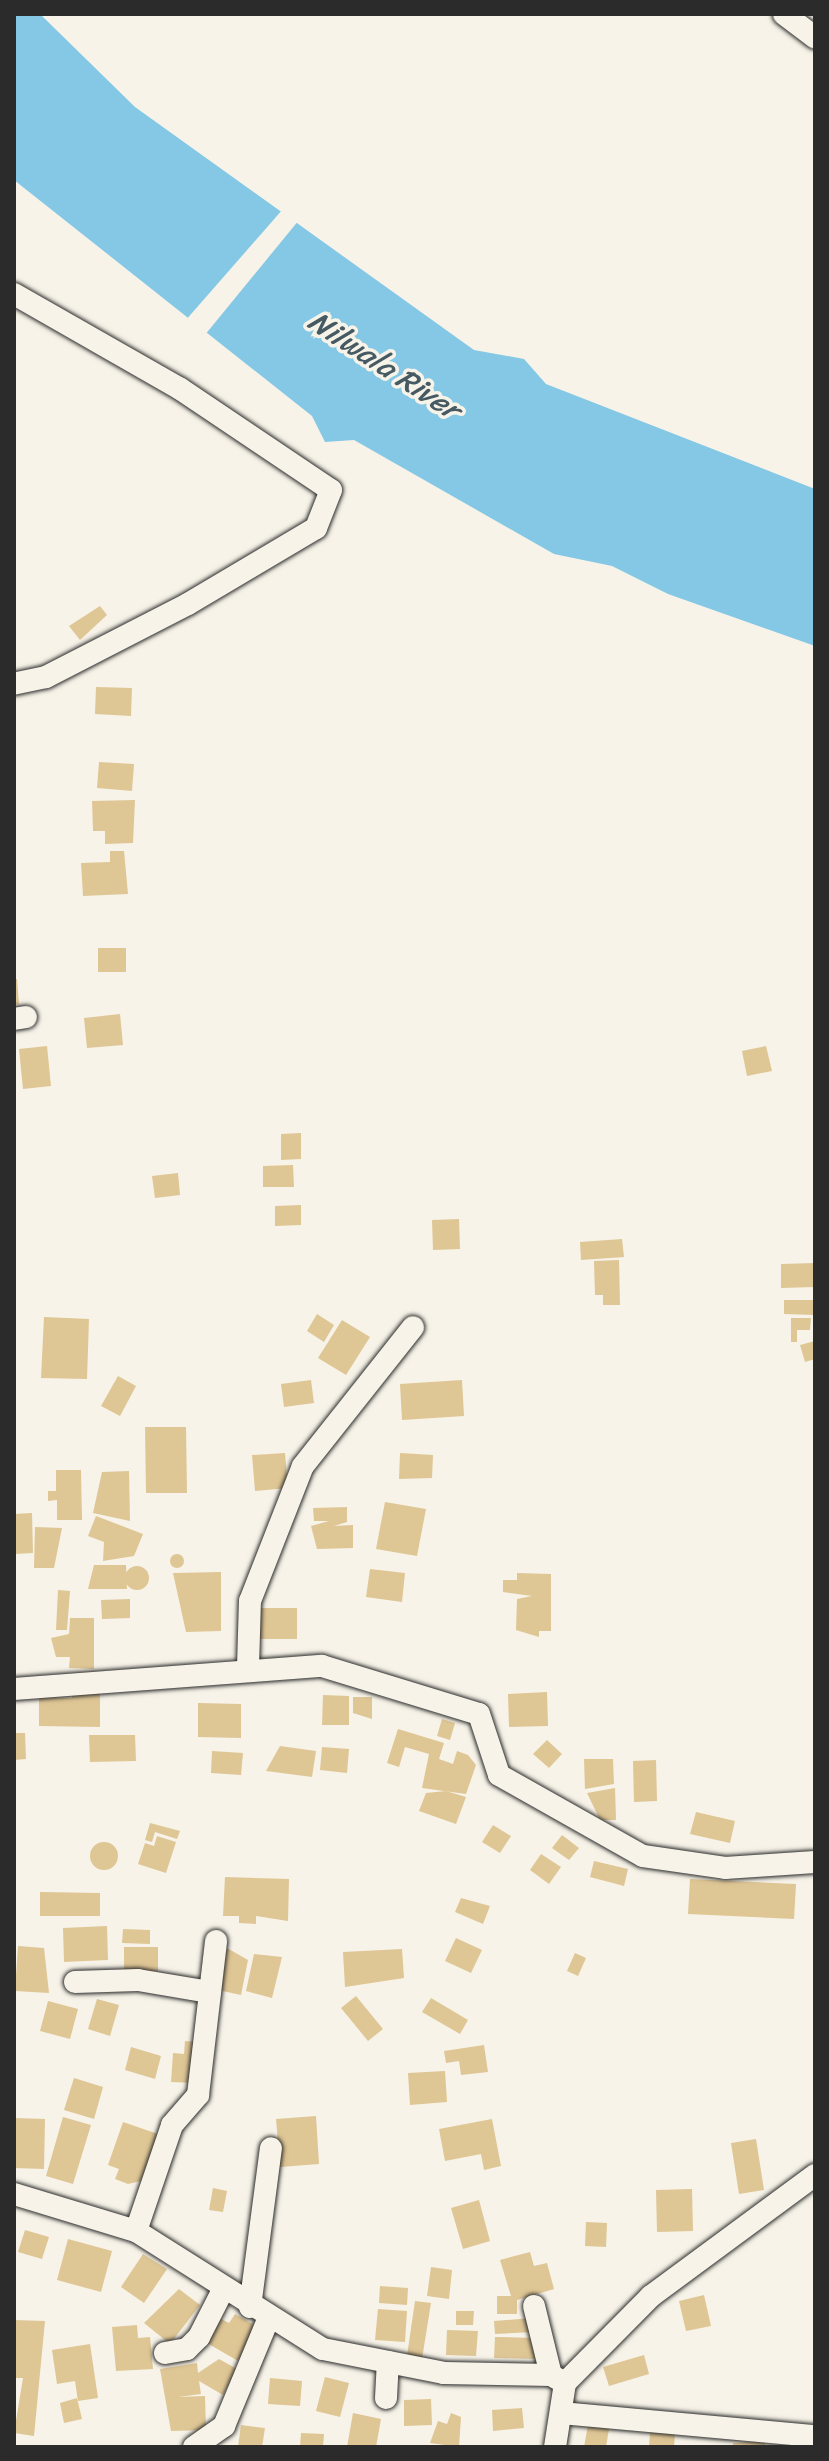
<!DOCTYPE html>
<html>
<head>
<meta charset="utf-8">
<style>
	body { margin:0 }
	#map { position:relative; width:829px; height:2461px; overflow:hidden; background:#f7f3e8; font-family:Sriracha,sans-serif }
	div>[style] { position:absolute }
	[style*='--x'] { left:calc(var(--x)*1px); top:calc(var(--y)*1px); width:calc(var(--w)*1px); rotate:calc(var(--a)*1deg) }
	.water>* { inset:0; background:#85c8e6 }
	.pier>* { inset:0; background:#f7f3e8 }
	.building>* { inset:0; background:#dfc695 }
	.round { border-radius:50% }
	.roads { filter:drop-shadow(0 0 2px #2b2b2b) drop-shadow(0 0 2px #2b2b2b) }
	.minor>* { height:22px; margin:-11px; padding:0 11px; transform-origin:11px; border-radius:11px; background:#f7f3e8 }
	span { translate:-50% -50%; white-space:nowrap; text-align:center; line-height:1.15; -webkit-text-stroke:7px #f7f3e8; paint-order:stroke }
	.water-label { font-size:30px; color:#465a63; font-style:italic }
	.frame { position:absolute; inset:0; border:16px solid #2b2b2b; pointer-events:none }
</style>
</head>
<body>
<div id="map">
	<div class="water">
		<i style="clip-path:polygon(14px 14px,40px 14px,135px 107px,474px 350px,524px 359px,546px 384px,815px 489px,815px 646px,668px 594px,612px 566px,554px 554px,354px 440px,325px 442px,312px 416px,14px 180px)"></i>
	</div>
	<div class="pier">
		<i style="clip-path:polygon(283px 209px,299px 220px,204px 336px,185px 321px)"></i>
	</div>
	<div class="building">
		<i style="clip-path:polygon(100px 606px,107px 615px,80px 640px,69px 626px)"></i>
		<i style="clip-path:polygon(96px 687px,132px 688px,131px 716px,95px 714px)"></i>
		<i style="clip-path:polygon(99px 762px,134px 764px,132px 791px,97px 788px)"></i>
		<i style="clip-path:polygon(135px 800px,133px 843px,105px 844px,105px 831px,93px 831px,92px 801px)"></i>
		<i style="clip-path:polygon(110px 851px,124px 851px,128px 894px,83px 896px,81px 863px,110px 862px)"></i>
		<i style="clip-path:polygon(98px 948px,126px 948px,126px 972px,98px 972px)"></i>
		<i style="clip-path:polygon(14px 979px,17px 979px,19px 1004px,14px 1005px)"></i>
		<i style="clip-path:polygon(120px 1014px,123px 1045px,87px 1048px,84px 1018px)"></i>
		<i style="clip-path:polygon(47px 1046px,51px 1086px,23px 1089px,19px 1049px)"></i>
		<i style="clip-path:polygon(766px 1046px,772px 1071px,747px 1076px,742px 1051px)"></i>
		<i style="clip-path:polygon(301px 1133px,301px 1159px,281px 1160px,281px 1134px)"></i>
		<i style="clip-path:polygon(293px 1165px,294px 1187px,263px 1187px,263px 1166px)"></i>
		<i style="clip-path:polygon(178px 1173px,180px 1195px,155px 1198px,152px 1176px)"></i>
		<i style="clip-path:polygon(301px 1205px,301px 1225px,275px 1226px,275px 1206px)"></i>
		<i style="clip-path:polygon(459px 1219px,460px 1249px,433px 1250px,432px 1220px)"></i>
		<i style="clip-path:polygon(622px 1239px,624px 1257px,581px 1260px,580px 1242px)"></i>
		<i style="clip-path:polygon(619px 1260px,620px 1305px,603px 1305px,603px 1295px,595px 1295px,594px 1261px)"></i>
		<i style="clip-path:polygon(815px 1263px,815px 1287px,781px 1288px,781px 1264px)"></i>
		<i style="clip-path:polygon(784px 1300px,815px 1300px,815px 1315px,784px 1314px)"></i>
		<i style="clip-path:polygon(317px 1314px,334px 1325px,324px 1342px,307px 1331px)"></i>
		<i style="clip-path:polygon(44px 1317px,89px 1319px,87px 1379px,41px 1378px)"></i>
		<i style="clip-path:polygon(791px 1318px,811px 1318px,810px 1330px,797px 1330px,797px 1342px,791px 1342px)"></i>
		<i style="clip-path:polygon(342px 1320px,370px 1337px,346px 1375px,318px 1358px)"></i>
		<i style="clip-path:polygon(815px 1341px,815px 1359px,805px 1362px,800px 1345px)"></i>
		<i style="clip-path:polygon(118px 1376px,136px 1386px,120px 1416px,101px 1406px)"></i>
		<i style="clip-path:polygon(311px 1380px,314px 1403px,284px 1407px,281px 1384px)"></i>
		<i style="clip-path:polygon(462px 1380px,464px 1416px,402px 1420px,400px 1384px)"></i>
		<i style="clip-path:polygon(145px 1427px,186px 1427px,187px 1493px,146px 1493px)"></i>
		<i style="clip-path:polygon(285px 1453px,288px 1488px,255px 1491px,252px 1455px)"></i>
		<i style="clip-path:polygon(400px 1453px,433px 1455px,432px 1478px,399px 1479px)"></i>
		<i style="clip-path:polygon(56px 1470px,81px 1470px,82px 1520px,57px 1520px,57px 1500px,48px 1501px,48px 1491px,56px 1491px)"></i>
		<i style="clip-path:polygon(129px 1471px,130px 1521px,93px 1513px,102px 1472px)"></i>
		<i style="clip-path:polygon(385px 1502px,426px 1509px,417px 1556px,376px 1549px)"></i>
		<i style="clip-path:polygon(347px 1507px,347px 1522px,334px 1526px,353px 1525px,353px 1548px,317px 1549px,311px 1526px,329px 1521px,314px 1521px,313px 1508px)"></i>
		<i style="clip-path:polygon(32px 1513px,33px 1553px,14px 1554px,14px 1514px)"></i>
		<i style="clip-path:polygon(96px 1516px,143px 1534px,134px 1556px,103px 1561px,104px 1542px,88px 1536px)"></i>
		<i style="clip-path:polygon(35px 1527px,62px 1528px,54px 1568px,34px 1568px)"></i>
		<i class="round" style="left:170px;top:1554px;width:14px;height:14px"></i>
		<i style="clip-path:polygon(94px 1565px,126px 1565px,127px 1589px,88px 1589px)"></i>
		<i class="round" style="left:125px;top:1566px;width:24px;height:24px"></i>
		<i style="clip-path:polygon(370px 1569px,405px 1573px,402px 1602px,366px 1597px)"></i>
		<i style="clip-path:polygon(221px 1572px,221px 1631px,186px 1632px,173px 1573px)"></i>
		<i style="clip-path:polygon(517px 1573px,551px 1574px,551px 1631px,539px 1631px,539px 1637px,516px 1630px,517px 1599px,532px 1596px,503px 1592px,503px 1580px,517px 1580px)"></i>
		<i style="clip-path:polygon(58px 1590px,70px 1591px,67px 1630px,56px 1630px)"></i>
		<i style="clip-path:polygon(130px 1599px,130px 1618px,102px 1619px,101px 1600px)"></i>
		<i style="clip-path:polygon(256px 1608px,297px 1608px,297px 1639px,256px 1639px)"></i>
		<i style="clip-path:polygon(70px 1618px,94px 1618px,94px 1669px,69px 1668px,70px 1657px,56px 1657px,51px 1638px,69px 1634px)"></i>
		<i style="clip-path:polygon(72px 1692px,100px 1692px,100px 1727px,39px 1726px,39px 1697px,72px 1698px)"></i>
		<i style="clip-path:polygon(547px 1692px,548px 1726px,509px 1727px,508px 1694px)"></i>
		<i style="clip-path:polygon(323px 1695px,349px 1696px,349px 1725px,322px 1725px)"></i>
		<i style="clip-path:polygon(353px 1697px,372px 1697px,372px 1719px,353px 1713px)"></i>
		<i style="clip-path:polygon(198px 1703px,241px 1704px,241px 1738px,198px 1737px)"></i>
		<i style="clip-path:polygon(442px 1719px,455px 1723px,450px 1740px,437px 1736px)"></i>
		<i style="clip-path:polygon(398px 1729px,444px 1743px,439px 1759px,453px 1764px,457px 1751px,468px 1755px,476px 1765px,466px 1794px,422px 1788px,429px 1754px,405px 1747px,399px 1767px,387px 1763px)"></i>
		<i style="clip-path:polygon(14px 1733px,25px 1733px,26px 1759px,14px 1760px)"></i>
		<i style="clip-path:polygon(89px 1735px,135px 1735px,136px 1761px,90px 1762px)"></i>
		<i style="clip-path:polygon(547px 1740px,562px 1754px,549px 1768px,533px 1754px)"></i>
		<i style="clip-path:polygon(280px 1746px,316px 1751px,312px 1777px,266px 1771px)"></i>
		<i style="clip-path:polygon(322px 1747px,349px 1749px,347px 1773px,320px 1770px)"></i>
		<i style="clip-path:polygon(212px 1751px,243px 1753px,241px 1775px,211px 1773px)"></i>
		<i style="clip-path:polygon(584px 1759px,613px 1759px,614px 1784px,585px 1789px)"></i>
		<i style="clip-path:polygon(656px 1760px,657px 1801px,634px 1802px,633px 1761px)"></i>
		<i style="clip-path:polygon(615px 1788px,616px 1820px,600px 1820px,587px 1793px)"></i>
		<i style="clip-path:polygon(446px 1791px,466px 1797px,456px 1824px,419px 1811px,426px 1793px)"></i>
		<i style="clip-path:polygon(696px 1812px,735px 1821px,730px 1843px,690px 1834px)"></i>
		<i style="clip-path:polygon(150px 1823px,180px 1831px,177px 1839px,155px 1832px,152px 1842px,145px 1840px)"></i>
		<i style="clip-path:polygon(493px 1825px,511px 1836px,500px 1853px,482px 1842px)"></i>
		<i style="clip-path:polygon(562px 1835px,579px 1848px,569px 1860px,552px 1848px)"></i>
		<i style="clip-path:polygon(157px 1836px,176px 1842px,166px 1873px,138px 1864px,145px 1843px,154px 1846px)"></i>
		<i class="round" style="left:90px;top:1842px;width:28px;height:28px"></i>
		<i style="clip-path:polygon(541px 1854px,561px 1867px,549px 1884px,530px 1870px)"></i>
		<i style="clip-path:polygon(594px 1861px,628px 1869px,624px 1886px,590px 1877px)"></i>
		<i style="clip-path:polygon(225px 1877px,289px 1879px,288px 1921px,256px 1916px,256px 1924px,239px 1923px,239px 1916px,223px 1916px)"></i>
		<i style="clip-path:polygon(690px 1879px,796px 1884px,794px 1919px,688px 1914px)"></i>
		<i style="clip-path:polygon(40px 1892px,100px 1893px,100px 1916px,40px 1916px)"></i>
		<i style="clip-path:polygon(461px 1898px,490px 1906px,483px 1924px,455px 1912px)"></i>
		<i style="clip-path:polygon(107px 1926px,108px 1960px,64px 1962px,63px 1928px)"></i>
		<i style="clip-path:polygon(123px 1929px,150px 1930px,150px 1944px,122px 1943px)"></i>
		<i style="clip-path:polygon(456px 1938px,482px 1950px,471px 1973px,445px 1961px)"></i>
		<i style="clip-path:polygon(18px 1946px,44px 1948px,49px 1993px,15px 1991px)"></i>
		<i style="clip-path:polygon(124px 1947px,158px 1947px,158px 1971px,124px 1971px)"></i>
		<i style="clip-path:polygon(227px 1948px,248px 1960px,241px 1995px,218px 1990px)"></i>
		<i style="clip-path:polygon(402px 1949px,404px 1978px,345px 1987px,343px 1952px)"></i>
		<i style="clip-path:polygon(575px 1953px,586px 1958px,578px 1976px,567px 1971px)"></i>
		<i style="clip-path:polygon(254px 1954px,282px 1957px,272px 1998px,246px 1991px)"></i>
		<i style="clip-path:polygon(356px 1996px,383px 2029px,368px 2041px,341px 2008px)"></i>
		<i style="clip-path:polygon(431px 1998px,468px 2020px,460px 2034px,422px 2012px)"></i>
		<i style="clip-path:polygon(97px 1999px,119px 2005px,110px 2036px,88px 2029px)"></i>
		<i style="clip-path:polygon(48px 2001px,78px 2009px,70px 2039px,40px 2031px)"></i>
		<i style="clip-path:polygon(185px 2041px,197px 2042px,195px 2083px,171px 2082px,173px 2053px,184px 2054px)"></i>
		<i style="clip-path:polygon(484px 2045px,488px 2072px,461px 2075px,459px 2061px,446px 2063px,444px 2051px)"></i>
		<i style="clip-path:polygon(131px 2047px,161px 2056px,155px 2079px,125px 2070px)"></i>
		<i style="clip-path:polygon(445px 2071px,447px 2102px,410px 2105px,408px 2073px)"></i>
		<i style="clip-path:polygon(74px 2078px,103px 2087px,94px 2119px,64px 2110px)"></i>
		<i style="clip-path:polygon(316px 2116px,319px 2164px,280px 2167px,276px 2119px)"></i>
		<i style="clip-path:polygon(63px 2117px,91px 2125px,73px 2184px,46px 2176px)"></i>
		<i style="clip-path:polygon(14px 2118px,45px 2119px,44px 2169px,14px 2168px)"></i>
		<i style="clip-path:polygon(492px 2119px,501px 2166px,484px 2170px,481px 2154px,445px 2161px,439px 2129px)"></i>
		<i style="clip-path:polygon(123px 2122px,158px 2134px,141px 2181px,128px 2184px,115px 2179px,119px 2169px,108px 2165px)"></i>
		<i style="clip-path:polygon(756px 2139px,764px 2190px,739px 2194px,731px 2143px)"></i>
		<i style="clip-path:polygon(213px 2188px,227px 2191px,223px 2212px,209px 2210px)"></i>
		<i style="clip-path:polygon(692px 2189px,693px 2231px,657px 2232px,656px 2190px)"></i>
		<i style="clip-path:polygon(479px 2200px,490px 2241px,463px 2249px,451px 2208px)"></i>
		<i style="clip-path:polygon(586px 2222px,607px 2223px,606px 2247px,585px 2246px)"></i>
		<i style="clip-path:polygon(25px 2230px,49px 2237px,42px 2259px,18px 2252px)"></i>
		<i style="clip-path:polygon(68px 2239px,112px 2251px,101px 2292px,57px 2280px)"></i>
		<i style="clip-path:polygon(530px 2252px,534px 2266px,547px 2263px,554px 2289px,517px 2300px,517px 2314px,497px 2314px,497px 2296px,511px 2296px,500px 2260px)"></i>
		<i style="clip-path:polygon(143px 2254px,167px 2269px,144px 2303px,121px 2287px)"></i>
		<i style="clip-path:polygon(431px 2267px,452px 2270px,449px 2299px,427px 2296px)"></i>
		<i style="clip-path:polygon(380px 2286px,408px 2288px,407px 2305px,379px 2303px)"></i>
		<i style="clip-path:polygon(179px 2289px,200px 2305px,170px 2344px,144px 2323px)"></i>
		<i style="clip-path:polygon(704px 2295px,711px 2326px,686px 2331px,679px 2301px)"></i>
		<i style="clip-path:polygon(415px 2301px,431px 2303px,422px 2359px,407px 2356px)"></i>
		<i style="clip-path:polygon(378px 2309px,407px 2311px,405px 2342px,375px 2340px)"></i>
		<i style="clip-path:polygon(456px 2311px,474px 2311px,473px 2325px,456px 2325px)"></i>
		<i style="clip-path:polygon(235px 2314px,258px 2327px,238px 2361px,207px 2343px,221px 2319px,229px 2323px)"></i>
		<i style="clip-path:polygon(532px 2318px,534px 2332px,495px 2334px,494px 2321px)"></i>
		<i style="clip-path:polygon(14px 2320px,45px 2321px,34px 2436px,14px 2433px,23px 2378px,14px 2378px)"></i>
		<i style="clip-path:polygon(137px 2325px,138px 2338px,150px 2337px,153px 2369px,116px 2371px,112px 2327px)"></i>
		<i style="clip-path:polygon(447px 2330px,478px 2331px,476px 2356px,446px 2355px)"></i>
		<i style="clip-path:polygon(495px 2337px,536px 2338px,535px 2359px,494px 2358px)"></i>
		<i style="clip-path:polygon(90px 2344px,98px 2398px,78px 2401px,75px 2381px,57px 2384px,52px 2350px)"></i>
		<i style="clip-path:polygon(644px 2355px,649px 2374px,609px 2386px,603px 2367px)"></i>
		<i style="clip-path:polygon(219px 2359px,237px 2369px,223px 2395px,199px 2381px,201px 2394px,178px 2397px,205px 2396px,206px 2430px,171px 2431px,160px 2369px,197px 2363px,198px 2373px)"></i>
		<i style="clip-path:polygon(325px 2377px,349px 2383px,340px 2417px,316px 2411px)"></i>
		<i style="clip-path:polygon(270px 2378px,302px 2381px,300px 2406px,268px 2404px)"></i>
		<i style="clip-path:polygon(77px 2398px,82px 2419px,64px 2423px,60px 2403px)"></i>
		<i style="clip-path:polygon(431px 2399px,432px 2425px,404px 2426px,404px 2400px)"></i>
		<i style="clip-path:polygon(522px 2408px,524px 2428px,493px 2431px,492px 2410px)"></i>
		<i style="clip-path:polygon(353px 2413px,381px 2419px,376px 2447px,347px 2447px)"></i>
		<i style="clip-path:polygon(451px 2413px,461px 2417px,459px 2447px,430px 2443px,438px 2421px,447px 2424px)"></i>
		<i style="clip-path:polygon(241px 2425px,265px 2428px,262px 2447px,238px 2447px)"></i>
		<i style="clip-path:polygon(588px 2425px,609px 2429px,606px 2447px,584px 2447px)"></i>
		<i style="clip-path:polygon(650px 2432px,675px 2433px,674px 2447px,649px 2447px)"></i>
		<i style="clip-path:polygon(301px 2433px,324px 2434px,323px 2447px,300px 2447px)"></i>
		<i style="clip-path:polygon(765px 2441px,765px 2447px,733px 2447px,733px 2443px)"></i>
	</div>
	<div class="roads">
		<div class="minor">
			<i style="--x:784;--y:14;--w:39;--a:37"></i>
			<i style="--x:14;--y:294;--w:190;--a:29.7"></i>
			<i style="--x:179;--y:388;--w:183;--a:33.9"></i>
			<i style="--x:331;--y:490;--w:41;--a:111.5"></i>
			<i style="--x:316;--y:528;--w:149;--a:149.3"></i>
			<i style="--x:188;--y:604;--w:160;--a:152.8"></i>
			<i style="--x:46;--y:677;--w:33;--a:168"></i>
			<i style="--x:14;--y:1019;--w:12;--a:-9"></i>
			<i style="--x:248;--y:1667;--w:66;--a:-88.3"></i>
			<i style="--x:250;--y:1601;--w:145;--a:-68.6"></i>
			<i style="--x:303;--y:1466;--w:177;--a:-51.6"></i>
			<i style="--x:14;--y:1689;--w:309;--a:-4.3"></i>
			<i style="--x:322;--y:1666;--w:164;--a:17"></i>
			<i style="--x:479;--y:1714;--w:64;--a:71.8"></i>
			<i style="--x:499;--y:1775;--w:165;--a:29.4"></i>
			<i style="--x:643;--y:1856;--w:83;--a:8.3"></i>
			<i style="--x:725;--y:1868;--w:90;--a:-3.8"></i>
			<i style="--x:75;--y:1982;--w:63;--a:-1.8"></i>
			<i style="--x:138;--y:1980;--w:73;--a:9.5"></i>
			<i style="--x:14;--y:2194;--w:127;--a:16.9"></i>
			<i style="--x:136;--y:2231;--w:221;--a:32.3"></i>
			<i style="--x:323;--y:2349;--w:123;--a:11.2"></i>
			<i style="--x:444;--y:2373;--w:107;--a:1.1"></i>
			<i style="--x:551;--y:2375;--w:16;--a:30"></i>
			<i style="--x:136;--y:2231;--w:112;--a:-71.2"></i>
			<i style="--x:172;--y:2125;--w:40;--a:-49"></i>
			<i style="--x:198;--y:2095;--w:155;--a:-83.3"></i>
			<i style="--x:534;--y:2306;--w:71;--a:76.2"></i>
			<i style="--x:250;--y:2307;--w:160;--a:-82.5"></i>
			<i style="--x:165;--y:2353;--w:22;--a:-10"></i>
			<i style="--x:187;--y:2349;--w:17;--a:-45"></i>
			<i style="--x:199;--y:2337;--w:55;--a:-63"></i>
			<i style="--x:386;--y:2398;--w:36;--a:-87"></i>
			<i style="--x:561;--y:2413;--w:255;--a:5.2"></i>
			<i style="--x:194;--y:2447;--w:37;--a:-35"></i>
			<i style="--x:224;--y:2426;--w:115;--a:-67.5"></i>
			<i style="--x:555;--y:2447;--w:65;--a:-81.1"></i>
			<i style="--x:565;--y:2383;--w:122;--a:-45.3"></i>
			<i style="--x:651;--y:2296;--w:204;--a:-36.4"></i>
		</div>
	</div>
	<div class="water-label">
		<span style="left:384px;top:365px;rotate:33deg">Nilwala River</span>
	</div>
	<div class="frame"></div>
</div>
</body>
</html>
